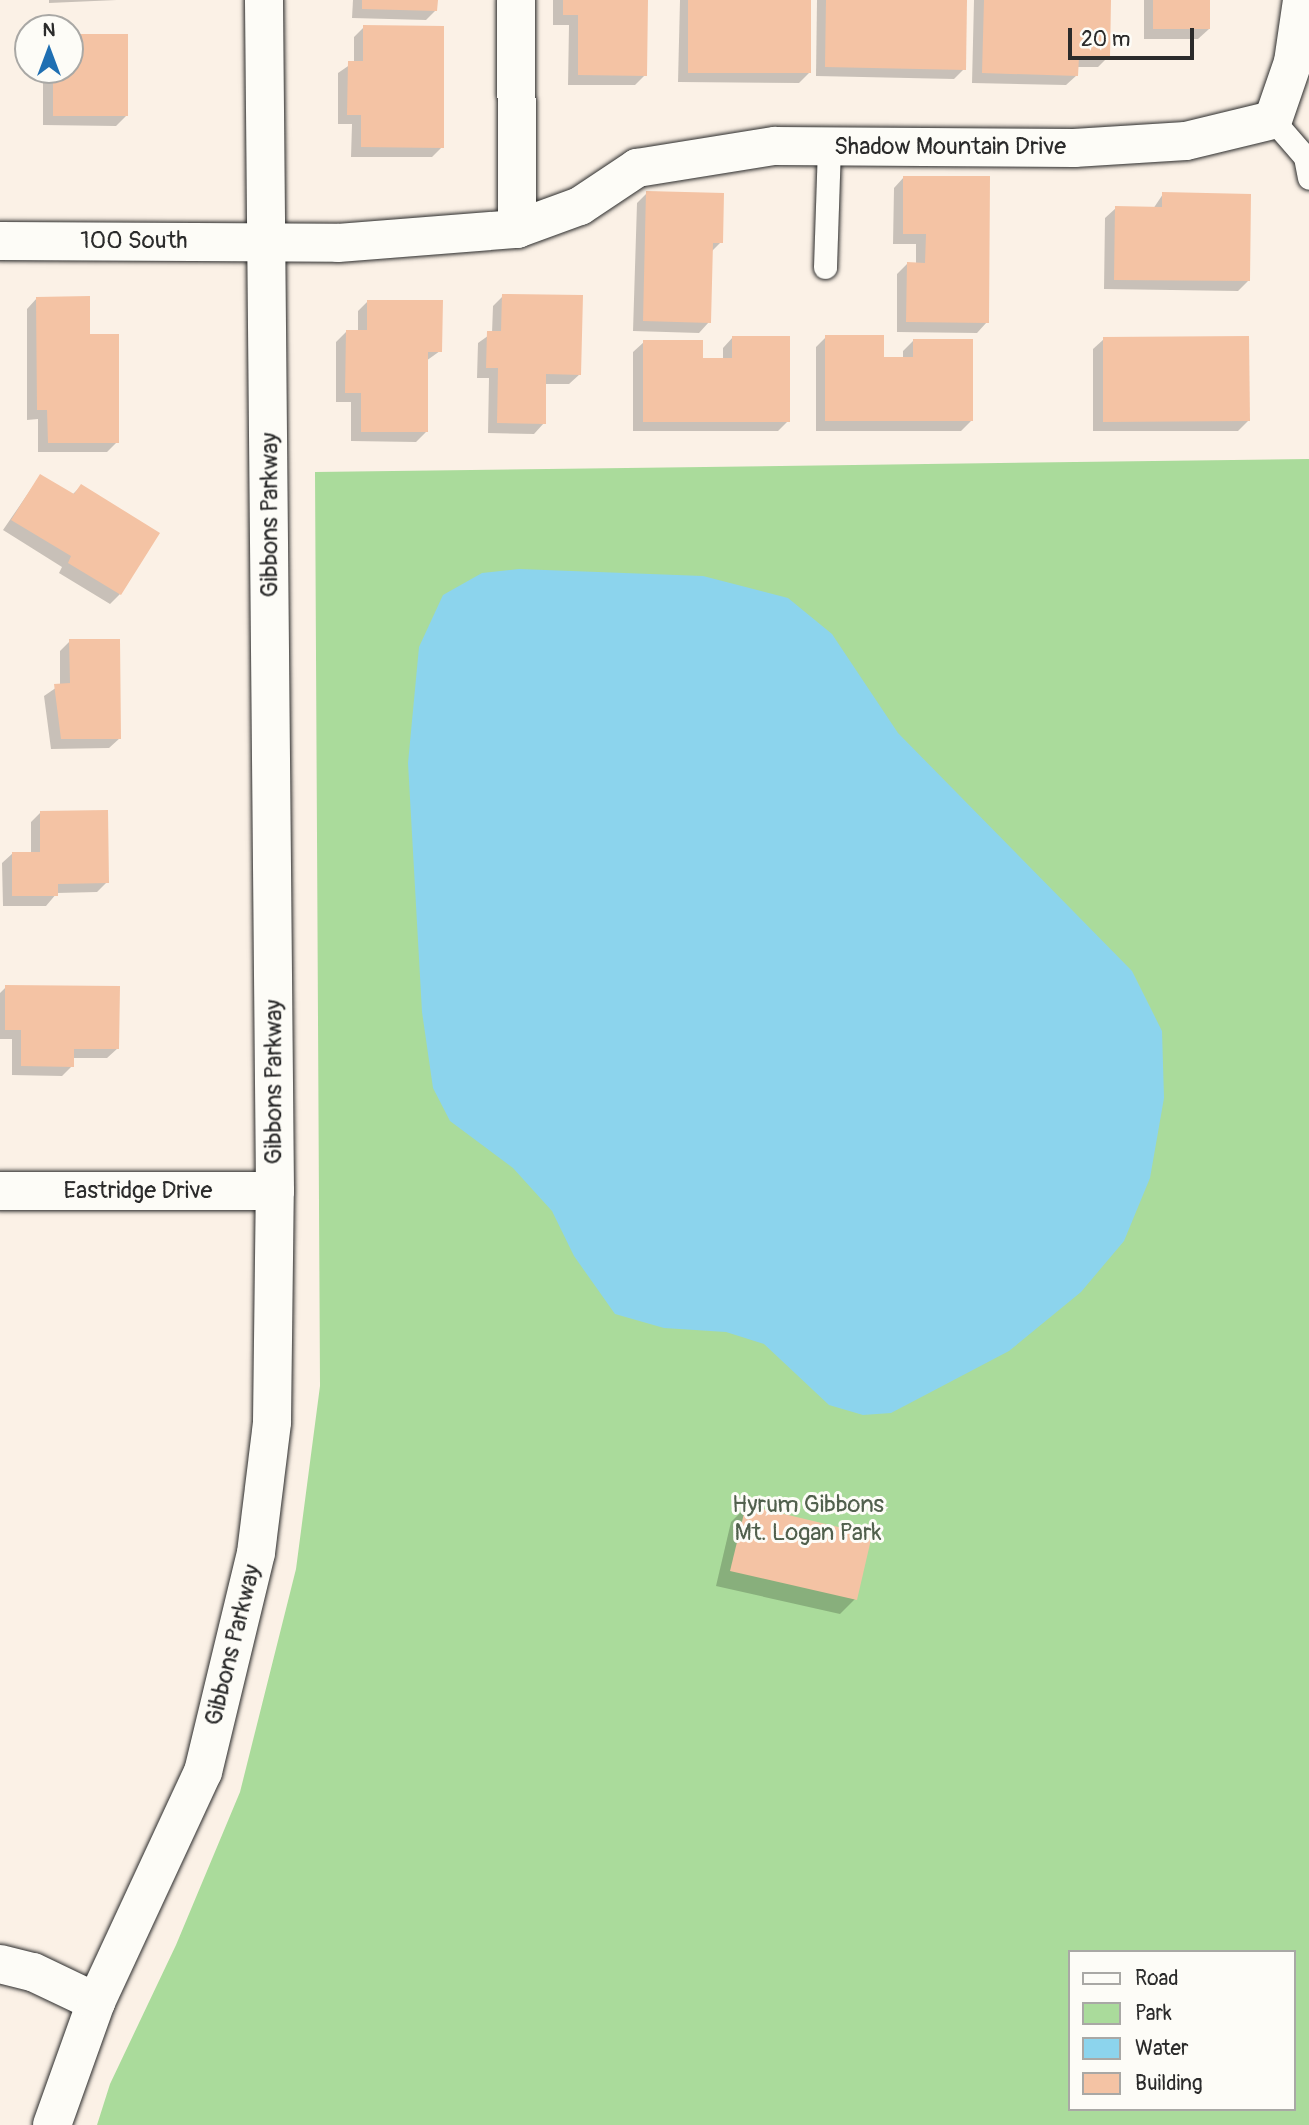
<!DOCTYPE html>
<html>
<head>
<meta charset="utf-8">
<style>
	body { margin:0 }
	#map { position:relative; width:1309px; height:2125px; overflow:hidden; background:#fbf1e6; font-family:Pangolin,sans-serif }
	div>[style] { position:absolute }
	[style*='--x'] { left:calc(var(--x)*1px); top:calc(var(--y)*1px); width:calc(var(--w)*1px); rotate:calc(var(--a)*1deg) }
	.green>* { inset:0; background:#aadb9b }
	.water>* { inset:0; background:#8cd4ed }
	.shadow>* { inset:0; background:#0003 }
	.building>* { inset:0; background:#f4c3a4 }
	.roads { filter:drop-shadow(0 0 2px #2b2b2b) drop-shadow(0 0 2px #2b2b2b) }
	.lane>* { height:23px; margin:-11.5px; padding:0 11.5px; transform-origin:11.5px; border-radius:11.5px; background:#fdfcf7 }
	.street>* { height:38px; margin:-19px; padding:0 19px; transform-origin:19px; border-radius:19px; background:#fdfcf7 }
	span { translate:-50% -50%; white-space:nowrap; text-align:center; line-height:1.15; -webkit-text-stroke:6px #fdfcf7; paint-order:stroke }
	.street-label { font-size:24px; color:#2b2b2b }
	.park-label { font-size:24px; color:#51604d }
	.legend { position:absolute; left:1068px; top:1950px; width:228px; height:161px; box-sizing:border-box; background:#fdfcf7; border:2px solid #a9a8a5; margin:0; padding:9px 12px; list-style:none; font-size:21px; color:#2b2b2b }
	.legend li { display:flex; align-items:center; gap:14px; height:35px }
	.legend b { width:35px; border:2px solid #a9a8a5 }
	.north { position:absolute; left:14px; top:14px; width:70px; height:70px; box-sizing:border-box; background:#fdfcf7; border:2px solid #a9a8a5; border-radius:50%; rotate:0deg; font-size:19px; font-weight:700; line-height:28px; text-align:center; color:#2b2b2b }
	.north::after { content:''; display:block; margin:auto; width:24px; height:32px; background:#1f6fb2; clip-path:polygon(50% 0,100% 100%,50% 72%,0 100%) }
	.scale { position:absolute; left:1068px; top:28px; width:126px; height:32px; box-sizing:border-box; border:4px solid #2b2b2b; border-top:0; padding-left:9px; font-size:21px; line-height:24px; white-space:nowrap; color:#2b2b2b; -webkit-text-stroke:5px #fdfcf7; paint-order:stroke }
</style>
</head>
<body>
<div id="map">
	<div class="green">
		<i style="clip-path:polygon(evenodd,1309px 459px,1309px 2125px,97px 2125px,110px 2084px,176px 1945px,240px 1792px,296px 1569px,320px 1386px,315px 472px,1309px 459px,1069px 1952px,1293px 1952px,1293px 2109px,1069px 2109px,1069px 1952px)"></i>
	</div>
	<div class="water">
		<i style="clip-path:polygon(519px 569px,703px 576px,788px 598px,832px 634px,898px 733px,1132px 971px,1162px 1031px,1164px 1098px,1150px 1178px,1124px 1241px,1081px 1292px,1009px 1351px,891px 1413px,863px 1415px,829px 1405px,764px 1344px,726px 1332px,664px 1328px,615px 1314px,574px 1256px,552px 1211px,513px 1168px,450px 1121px,433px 1088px,422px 1012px,408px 763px,419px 647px,443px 595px,482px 573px)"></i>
	</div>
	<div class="shadow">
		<i style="clip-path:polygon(49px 0,117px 0,49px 3px)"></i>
		<i style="clip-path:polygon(353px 0,436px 0,436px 10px,426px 20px,352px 18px)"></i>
		<i style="clip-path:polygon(553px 0,646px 0,645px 75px,635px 85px,568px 85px,569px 25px,553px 25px)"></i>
		<i style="clip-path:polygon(680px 0,809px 0,809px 73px,799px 83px,678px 82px)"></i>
		<i style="clip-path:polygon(817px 0,965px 0,964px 69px,954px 79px,816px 76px)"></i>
		<i style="clip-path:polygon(974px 0,1110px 0,1108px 57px,1098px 67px,1077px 67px,1077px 75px,1066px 85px,972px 83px)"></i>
		<i style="clip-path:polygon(1144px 0,1209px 0,1209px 29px,1198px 39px,1144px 39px)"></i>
		<i style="clip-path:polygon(364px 27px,442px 147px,432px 157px,351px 157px,352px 124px,338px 124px,338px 73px,354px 62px,354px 37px)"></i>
		<i style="clip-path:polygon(70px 36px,126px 116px,116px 126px,43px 125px,43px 70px,70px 70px)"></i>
		<i style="clip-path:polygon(904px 177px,987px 322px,977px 333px,897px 332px,897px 274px,907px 264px,916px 264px,916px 244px,893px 244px,894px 188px)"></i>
		<i style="clip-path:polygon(647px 193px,721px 242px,711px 252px,709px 322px,699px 333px,633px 331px,637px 203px)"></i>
		<i style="clip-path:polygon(1163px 194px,1248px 281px,1238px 291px,1104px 289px,1105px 218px,1116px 208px,1153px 209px)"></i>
		<i style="clip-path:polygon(503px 296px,580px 374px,569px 384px,545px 384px,544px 423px,534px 434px,488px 433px,489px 378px,477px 378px,478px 343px,492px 333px,493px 306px)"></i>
		<i style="clip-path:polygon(37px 298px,88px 336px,117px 442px,107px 452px,38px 452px,38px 419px,27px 420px,27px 309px)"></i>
		<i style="clip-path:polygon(368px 301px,440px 351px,426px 361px,426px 432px,416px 442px,351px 441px,351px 402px,336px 402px,336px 342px,346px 332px,358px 332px,358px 311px)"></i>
		<i style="clip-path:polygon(733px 337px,788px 421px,778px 431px,633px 431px,633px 352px,644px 342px,702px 360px,723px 360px,723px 348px)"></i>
		<i style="clip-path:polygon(826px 337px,882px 359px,903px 359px,903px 351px,913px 341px,971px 421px,961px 431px,816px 431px,816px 347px)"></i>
		<i style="clip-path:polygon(1104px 339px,1248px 421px,1238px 431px,1093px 431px,1093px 349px)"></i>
		<i style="clip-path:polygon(40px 476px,72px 495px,81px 486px,120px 594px,110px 604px,59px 573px,62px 567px,3px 530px)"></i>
		<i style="clip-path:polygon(70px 641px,120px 738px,109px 748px,51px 749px,44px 696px,60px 685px,60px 651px)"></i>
		<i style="clip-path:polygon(41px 812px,107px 882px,97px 892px,57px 893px,46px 906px,3px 906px,2px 863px,13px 853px,31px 853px,31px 822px)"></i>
		<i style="clip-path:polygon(6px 987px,118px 1048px,107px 1058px,72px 1058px,72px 1066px,62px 1076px,12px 1075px,12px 1039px,0 1039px,0 993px)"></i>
		<i style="clip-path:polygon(746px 1507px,855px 1599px,840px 1614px,716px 1586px,731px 1522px)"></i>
	</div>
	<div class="building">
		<i style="clip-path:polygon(362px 0,438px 0,437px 11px,362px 9px)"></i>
		<i style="clip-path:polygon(563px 0,648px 0,647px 76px,578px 75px,578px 15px,563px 15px)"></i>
		<i style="clip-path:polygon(688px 0,811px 0,811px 73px,688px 73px)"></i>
		<i style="clip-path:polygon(826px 0,967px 0,966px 70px,825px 67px)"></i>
		<i style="clip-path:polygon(984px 0,1111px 0,1110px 58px,1079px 57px,1078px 76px,982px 73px)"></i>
		<i style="clip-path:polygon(1153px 0,1210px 0,1210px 29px,1153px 29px)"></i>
		<i style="clip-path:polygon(363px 25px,444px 26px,444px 148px,361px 147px,361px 115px,347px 115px,348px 61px,363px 61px)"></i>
		<i style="clip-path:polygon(70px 34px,128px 34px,128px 116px,53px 116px,53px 70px,70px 70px)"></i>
		<i style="clip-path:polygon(903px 176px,990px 176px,989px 323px,906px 322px,907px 262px,925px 263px,926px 234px,903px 234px)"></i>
		<i style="clip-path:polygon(646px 191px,724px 193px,723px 243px,713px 243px,711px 323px,643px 321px)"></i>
		<i style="clip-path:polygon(1162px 192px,1251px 194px,1250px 281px,1114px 280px,1115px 206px,1162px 207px)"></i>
		<i style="clip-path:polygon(502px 294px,583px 295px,581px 375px,546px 374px,546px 424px,497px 423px,498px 368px,486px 368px,487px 331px,501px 331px)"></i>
		<i style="clip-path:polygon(90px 296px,90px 334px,119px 334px,119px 443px,48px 443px,47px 410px,37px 410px,36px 297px)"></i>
		<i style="clip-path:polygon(367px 300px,443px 300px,442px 352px,428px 352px,428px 432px,361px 432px,361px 393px,345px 393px,346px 330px,367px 330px)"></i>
		<i style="clip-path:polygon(825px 335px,884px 335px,884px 357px,913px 357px,913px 339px,973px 339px,973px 421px,825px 421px)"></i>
		<i style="clip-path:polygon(732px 336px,790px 336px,790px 422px,643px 422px,643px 340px,703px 340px,703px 358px,732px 358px)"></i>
		<i style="clip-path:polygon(1249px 336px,1250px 421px,1103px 422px,1103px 337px)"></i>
		<i style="clip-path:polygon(40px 474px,74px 494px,81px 484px,160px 533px,121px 595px,68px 563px,71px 556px,11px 520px)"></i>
		<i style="clip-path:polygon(69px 639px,120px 639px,121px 739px,61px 739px,54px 684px,70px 683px)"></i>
		<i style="clip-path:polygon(108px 810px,109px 883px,58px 884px,58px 896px,12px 896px,12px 852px,40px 852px,40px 811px)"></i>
		<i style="clip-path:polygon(5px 985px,120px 986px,119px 1049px,74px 1049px,74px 1067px,21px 1066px,21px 1030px,5px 1030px)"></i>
		<i style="clip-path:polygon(746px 1505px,872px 1535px,857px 1600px,730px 1571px)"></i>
	</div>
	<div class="roads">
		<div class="lane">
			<i style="--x:1273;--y:120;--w:49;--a:49.1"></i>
			<i style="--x:1305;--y:157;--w:21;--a:79"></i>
			<i style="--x:825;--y:267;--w:120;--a:-88.1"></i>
		</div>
		<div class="street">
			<i style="--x:516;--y:0;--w:229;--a:89.7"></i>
			<i style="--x:0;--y:241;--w:338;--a:0.3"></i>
			<i style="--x:338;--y:243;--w:180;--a:-4.5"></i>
			<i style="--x:517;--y:229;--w:67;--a:-20.1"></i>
			<i style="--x:580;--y:206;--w:69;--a:-33.7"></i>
			<i style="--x:637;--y:168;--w:140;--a:-9.1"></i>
			<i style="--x:775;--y:146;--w:299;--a:0.4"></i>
			<i style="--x:1074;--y:148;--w:112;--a:-3.6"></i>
			<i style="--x:1186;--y:141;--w:89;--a:-13.6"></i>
			<i style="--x:1273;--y:120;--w:61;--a:-71"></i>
			<i style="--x:1293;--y:62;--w:63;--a:-81.7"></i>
			<i style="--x:0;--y:1191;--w:275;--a:0"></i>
			<i style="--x:0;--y:1964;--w:34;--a:14"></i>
			<i style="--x:33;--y:1972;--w:70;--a:25.5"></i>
			<i style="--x:52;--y:2125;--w:131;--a:-70.3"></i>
			<i style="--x:96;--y:2002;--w:254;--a:-65.1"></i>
			<i style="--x:203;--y:1772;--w:225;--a:-76.4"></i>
			<i style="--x:256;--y:1553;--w:132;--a:-83"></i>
			<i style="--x:272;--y:1422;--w:231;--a:-89.3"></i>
			<i style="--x:275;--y:1191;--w:1191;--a:-90.53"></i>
		</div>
	</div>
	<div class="street-label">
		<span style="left:950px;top:147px">Shadow Mountain Drive</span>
		<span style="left:134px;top:241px">100 South</span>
		<span style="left:270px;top:515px;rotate:-90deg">Gibbons Parkway</span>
		<span style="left:274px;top:1082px;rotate:-90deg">Gibbons Parkway</span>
		<span style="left:138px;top:1191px">Eastridge Drive</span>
		<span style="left:233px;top:1645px;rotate:-76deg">Gibbons Parkway</span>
	</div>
	<div class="park-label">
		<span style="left:808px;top:1519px">Hyrum Gibbons<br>Mt. Logan Park</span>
	</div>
	<ul class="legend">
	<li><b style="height:9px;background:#fdfcf7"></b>Road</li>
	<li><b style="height:19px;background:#aadb9b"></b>Park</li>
	<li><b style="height:19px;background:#8cd4ed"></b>Water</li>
	<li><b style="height:19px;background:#f4c3a4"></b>Building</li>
	</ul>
	<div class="north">N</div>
	<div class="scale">20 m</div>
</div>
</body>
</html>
